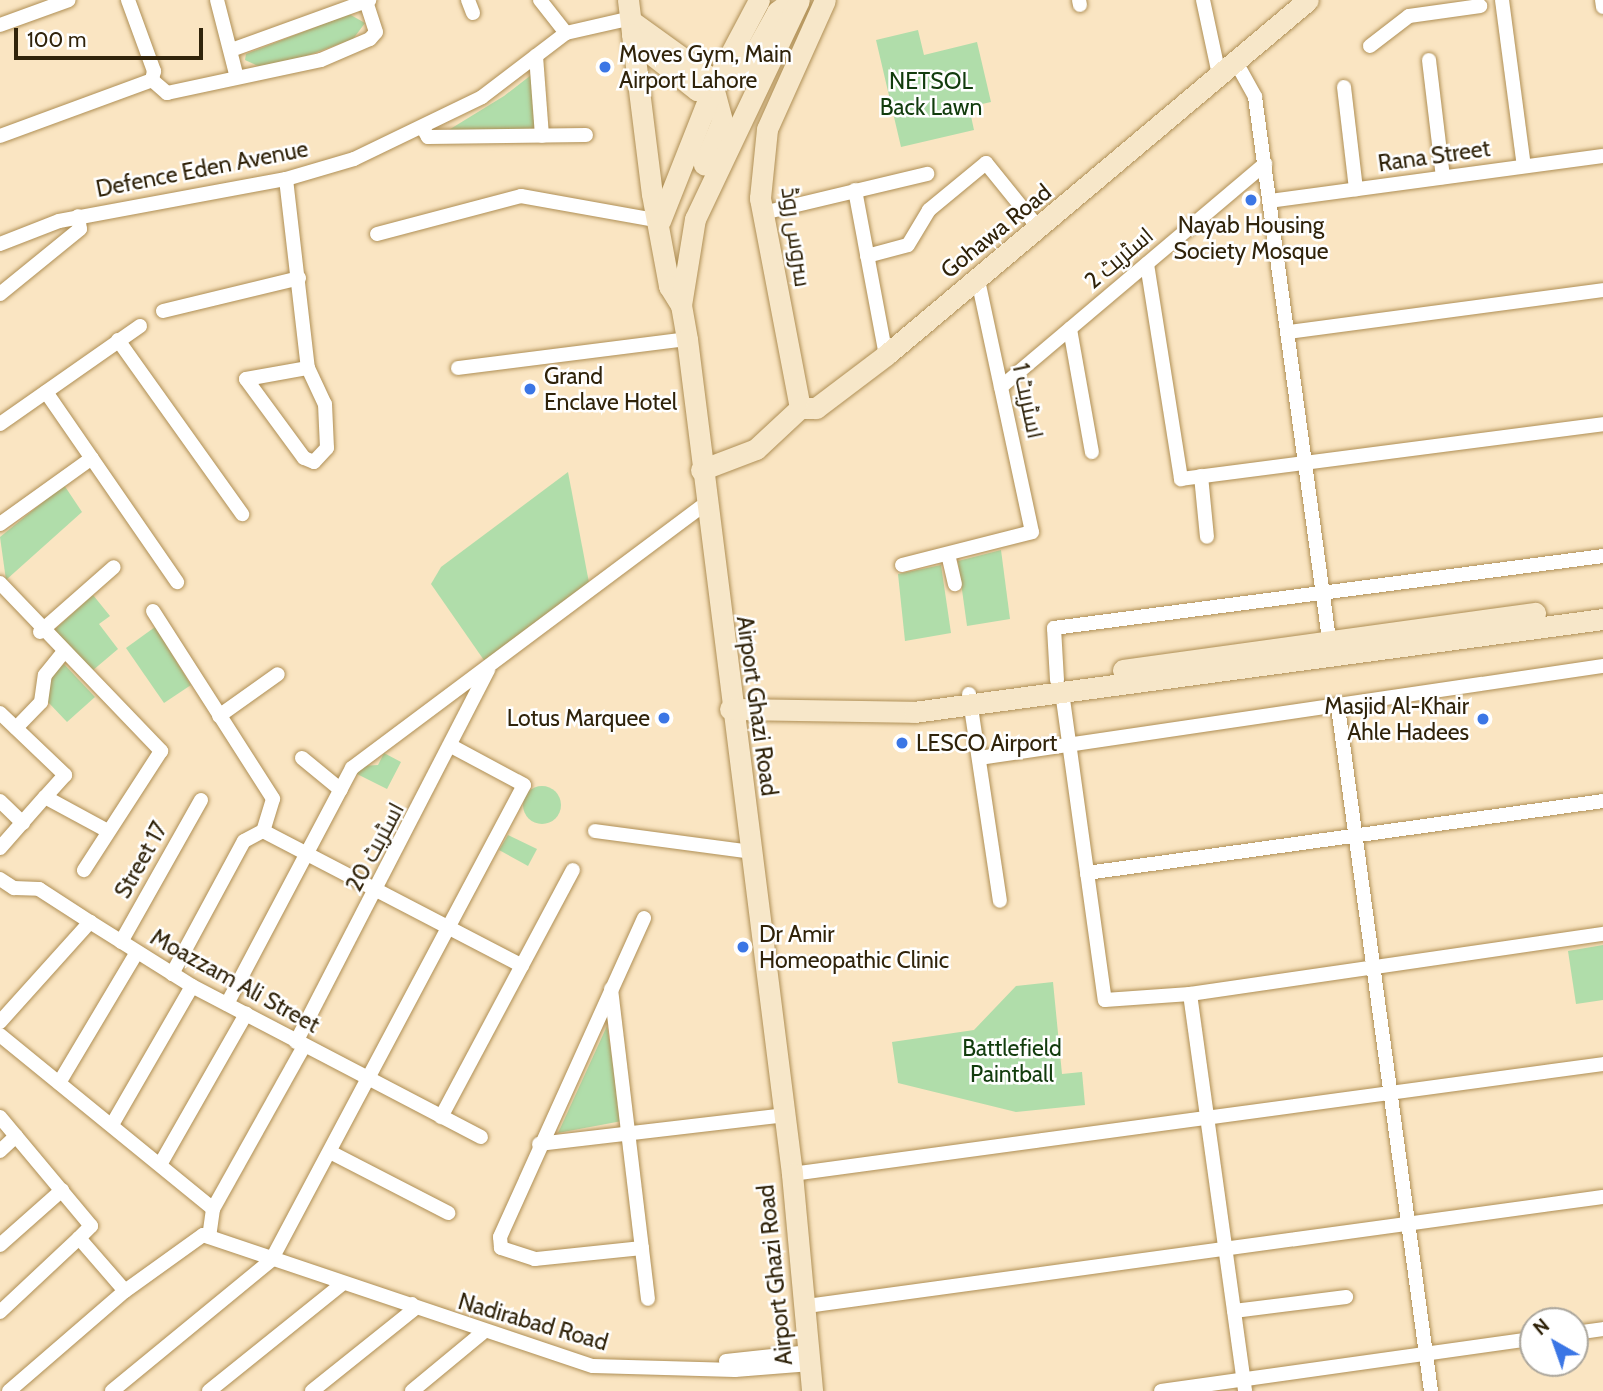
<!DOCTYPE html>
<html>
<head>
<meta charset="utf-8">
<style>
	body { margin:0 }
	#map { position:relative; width:1603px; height:1391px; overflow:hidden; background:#fae5c2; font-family:Cabin,Cairo,sans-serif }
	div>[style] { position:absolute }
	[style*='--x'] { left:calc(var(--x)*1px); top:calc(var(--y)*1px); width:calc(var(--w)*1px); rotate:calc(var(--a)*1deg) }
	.green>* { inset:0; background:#b0ddaa }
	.round { border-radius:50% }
	.roads { filter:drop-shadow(0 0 2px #af8f55) drop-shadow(0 0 2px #af8f55) }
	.street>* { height:14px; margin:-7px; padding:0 7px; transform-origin:7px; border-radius:7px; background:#fff }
	.secondary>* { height:21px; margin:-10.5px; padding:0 10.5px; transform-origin:10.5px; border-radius:10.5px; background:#f7e7c9 }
	.dots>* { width:19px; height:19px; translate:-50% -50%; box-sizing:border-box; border:4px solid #fff; border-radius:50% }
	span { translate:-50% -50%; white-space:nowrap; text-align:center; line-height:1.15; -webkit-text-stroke:5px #fff; paint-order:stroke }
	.poi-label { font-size:23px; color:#30230a }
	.left { translate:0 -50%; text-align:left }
	.right { translate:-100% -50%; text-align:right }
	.park-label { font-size:23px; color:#123c0d }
	.street-label { font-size:23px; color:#30230a }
	.north { position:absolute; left:1519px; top:1307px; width:70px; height:70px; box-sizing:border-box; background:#fff; border:2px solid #aca79d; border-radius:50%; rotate:320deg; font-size:19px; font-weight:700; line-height:28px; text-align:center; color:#30230a }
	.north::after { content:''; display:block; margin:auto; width:24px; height:32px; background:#3b76e5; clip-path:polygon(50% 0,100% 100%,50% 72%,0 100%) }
	.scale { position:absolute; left:14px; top:28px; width:189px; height:32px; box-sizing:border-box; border:4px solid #30230a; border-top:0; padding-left:9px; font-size:21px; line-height:24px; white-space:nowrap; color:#30230a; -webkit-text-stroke:5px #fff; paint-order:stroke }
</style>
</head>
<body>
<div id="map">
	<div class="green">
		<i style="clip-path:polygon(349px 14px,365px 23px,353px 39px,287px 63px,258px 66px,245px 60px,246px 54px)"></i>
		<i style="clip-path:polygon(918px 30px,924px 55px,977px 42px,991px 102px,969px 107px,974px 130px,901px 147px,876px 40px)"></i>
		<i style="clip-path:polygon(535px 72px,537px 130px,447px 131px,504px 96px)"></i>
		<i style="clip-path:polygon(568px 472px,590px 588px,488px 666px,431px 584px,441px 567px)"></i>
		<i style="clip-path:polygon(64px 485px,82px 512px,6px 580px,0 537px)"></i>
		<i style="clip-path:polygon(1001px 550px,1010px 619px,967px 626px,958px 561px)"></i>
		<i style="clip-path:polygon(941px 565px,951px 633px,905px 641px,898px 574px)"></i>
		<i style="clip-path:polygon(93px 595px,110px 616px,99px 624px,118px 649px,92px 671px,53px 631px)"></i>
		<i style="clip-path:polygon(155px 627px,191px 685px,164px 703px,126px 648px)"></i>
		<i style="clip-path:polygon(64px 664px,95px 697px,67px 722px,48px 702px,51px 676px)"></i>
		<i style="clip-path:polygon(384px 753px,401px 762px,387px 789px,357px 774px,362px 766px,378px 765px)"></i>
		<i class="round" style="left:523px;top:786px;width:38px;height:38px"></i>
		<i style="clip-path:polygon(508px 835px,537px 849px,528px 866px,499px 850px)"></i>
		<i style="clip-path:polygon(1603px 945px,1603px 1000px,1576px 1004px,1568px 951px)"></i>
		<i style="clip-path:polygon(1053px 982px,1062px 1074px,1082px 1072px,1085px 1105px,1016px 1112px,898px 1083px,892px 1042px,974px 1030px,1016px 986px)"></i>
		<i style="clip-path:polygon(607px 1026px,622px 1121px,558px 1133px)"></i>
	</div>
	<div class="roads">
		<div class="street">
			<i style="--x:128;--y:0;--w:76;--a:69.9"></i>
			<i style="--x:154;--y:71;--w:9;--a:103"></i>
			<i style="--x:152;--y:80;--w:20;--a:41"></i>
			<i style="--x:167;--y:93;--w:157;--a:-12.1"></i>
			<i style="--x:321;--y:60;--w:53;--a:-23.2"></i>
			<i style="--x:370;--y:39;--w:9;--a:-49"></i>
			<i style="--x:376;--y:32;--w:33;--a:-108"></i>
			<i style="--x:217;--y:0;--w:76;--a:75.6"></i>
			<i style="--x:468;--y:0;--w:14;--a:69"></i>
			<i style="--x:540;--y:0;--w:42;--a:51.8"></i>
			<i style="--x:1079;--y:0;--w:5;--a:79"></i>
			<i style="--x:1203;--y:0;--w:81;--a:77.9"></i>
			<i style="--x:1502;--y:0;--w:167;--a:82.5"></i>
			<i style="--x:1602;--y:0;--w:7;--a:82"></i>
			<i style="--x:0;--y:25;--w:73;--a:-19.9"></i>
			<i style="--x:1370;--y:46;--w:49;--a:-37.6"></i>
			<i style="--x:1409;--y:16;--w:72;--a:-8"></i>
			<i style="--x:234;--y:49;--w:144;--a:-19.9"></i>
			<i style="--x:536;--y:56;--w:80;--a:85.7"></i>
			<i style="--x:1429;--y:60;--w:118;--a:83.2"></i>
			<i style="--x:1237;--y:64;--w:38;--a:61"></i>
			<i style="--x:1255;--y:97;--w:555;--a:82.23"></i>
			<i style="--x:1344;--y:87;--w:103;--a:83.3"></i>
			<i style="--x:424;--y:130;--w:8;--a:60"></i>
			<i style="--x:428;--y:137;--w:158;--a:-0.7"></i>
			<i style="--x:0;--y:136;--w:162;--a:-20.2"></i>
			<i style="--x:286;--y:179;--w:190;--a:83.4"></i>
			<i style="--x:308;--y:368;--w:40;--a:65"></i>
			<i style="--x:325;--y:404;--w:44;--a:87.4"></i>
			<i style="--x:327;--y:448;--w:19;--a:133"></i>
			<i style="--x:314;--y:462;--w:11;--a:-158"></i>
			<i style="--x:304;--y:458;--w:98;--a:-126.3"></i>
			<i style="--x:246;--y:379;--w:63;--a:-10.1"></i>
			<i style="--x:855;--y:190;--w:168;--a:79.4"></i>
			<i style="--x:1270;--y:201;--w:336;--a:-7.7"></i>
			<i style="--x:763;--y:213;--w:169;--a:-13.4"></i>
			<i style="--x:377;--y:234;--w:149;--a:-14.8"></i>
			<i style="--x:521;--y:196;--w:141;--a:10.2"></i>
			<i style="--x:0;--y:244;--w:63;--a:-21.3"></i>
			<i style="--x:59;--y:221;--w:231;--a:-10.5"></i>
			<i style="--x:286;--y:179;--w:71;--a:-16.4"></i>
			<i style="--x:354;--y:159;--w:142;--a:-25.8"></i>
			<i style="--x:482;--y:97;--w:106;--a:-37.3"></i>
			<i style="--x:566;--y:33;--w:68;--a:-12.8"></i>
			<i style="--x:867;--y:256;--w:42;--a:-15"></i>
			<i style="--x:908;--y:245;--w:41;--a:-59"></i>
			<i style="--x:929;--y:210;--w:74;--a:-39.5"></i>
			<i style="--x:986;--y:163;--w:86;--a:51.1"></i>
			<i style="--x:1147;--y:264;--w:218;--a:81"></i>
			<i style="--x:1181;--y:479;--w:426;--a:-7.4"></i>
			<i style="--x:0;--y:294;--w:103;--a:-39.1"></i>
			<i style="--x:80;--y:229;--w:13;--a:-99"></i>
			<i style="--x:163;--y:311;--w:140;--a:-13.6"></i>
			<i style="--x:1070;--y:329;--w:125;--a:79.9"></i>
			<i style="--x:1289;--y:332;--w:317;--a:-7.6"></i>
			<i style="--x:118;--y:340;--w:214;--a:54.5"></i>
			<i style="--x:458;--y:368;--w:231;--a:-7.2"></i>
			<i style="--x:1001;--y:387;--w:346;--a:-40.2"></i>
			<i style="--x:46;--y:392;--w:231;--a:55.4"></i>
			<i style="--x:0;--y:424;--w:171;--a:-35"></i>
			<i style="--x:1201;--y:476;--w:61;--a:84.4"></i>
			<i style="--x:0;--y:524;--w:113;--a:-35.7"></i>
			<i style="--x:948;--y:554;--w:31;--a:77"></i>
			<i style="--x:902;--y:565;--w:134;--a:-14.2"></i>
			<i style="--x:1032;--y:532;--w:258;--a:-102.1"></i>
			<i style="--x:0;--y:583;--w:233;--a:46.2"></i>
			<i style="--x:161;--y:751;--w:142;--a:122.9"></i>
			<i style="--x:153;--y:611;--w:223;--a:57.4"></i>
			<i style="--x:273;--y:799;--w:34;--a:107"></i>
			<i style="--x:40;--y:632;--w:98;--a:-41.3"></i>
			<i style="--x:1057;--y:680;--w:52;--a:-93.3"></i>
			<i style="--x:1054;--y:628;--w:554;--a:-7.47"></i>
			<i style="--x:1062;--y:692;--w:311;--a:82.1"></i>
			<i style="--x:1105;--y:1000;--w:85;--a:-4"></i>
			<i style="--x:1190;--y:994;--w:417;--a:-8.3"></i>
			<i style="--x:969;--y:694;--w:209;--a:81.5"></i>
			<i style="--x:1338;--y:707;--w:690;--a:82.26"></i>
			<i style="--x:0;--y:713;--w:90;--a:43.6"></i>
			<i style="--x:65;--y:775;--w:30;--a:132"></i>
			<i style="--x:219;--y:716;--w:72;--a:-35.4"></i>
			<i style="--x:16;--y:728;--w:36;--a:-46"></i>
			<i style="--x:41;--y:702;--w:27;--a:-82"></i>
			<i style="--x:45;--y:675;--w:28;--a:-51"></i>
			<i style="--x:302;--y:758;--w:50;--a:39.4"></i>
			<i style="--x:979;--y:758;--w:631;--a:-8.39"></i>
			<i style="--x:0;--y:801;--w:32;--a:44"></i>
			<i style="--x:595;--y:831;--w:158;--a:7.6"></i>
			<i style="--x:0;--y:848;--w:68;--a:-48.6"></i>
			<i style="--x:45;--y:797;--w:69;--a:28.4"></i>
			<i style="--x:1087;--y:873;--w:521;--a:-7.94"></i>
			<i style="--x:0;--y:879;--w:17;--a:33"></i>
			<i style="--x:14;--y:888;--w:25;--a:2"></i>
			<i style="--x:39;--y:889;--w:61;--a:32.9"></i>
			<i style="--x:121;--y:942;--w:163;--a:-60.6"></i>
			<i style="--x:172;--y:974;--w:151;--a:-61.6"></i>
			<i style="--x:244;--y:841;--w:21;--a:-28"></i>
			<i style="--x:263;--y:831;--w:292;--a:27.5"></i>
			<i style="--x:611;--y:989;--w:312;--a:83.2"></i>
			<i style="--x:1190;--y:994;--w:401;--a:82.1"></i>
			<i style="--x:227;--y:1004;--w:267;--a:-62.1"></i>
			<i style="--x:352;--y:768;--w:439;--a:-36.8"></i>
			<i style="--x:0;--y:1022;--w:135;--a:-48"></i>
			<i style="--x:90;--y:922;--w:120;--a:32.1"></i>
			<i style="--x:192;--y:986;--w:326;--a:27.6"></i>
			<i style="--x:0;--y:1035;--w:275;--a:39.2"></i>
			<i style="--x:213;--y:1209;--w:28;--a:98"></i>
			<i style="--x:296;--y:1042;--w:419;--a:-62.7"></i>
			<i style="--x:59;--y:1083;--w:152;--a:-59.2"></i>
			<i style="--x:0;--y:1117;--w:142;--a:50.1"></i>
			<i style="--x:91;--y:1226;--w:17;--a:135"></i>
			<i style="--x:79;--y:1238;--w:70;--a:49"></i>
			<i style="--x:125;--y:1291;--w:96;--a:-35.7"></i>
			<i style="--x:203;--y:1235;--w:411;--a:18.6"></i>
			<i style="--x:593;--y:1366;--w:142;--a:1.6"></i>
			<i style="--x:735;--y:1370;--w:76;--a:-4.5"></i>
			<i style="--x:441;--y:1117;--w:280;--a:-61.9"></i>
			<i style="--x:113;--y:1123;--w:158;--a:-60"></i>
			<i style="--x:539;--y:1144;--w:248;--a:-6.7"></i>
			<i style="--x:0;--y:1151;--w:22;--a:-43"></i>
			<i style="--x:332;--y:1153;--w:131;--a:27.3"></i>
			<i style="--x:161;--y:1163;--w:172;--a:-60.3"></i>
			<i style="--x:792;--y:1174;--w:818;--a:-7.72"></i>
			<i style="--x:213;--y:1209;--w:187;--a:-60.8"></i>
			<i style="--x:0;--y:1245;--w:83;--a:-41.6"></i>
			<i style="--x:642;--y:1248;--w:108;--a:174.1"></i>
			<i style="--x:535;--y:1259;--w:36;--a:-162"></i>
			<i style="--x:501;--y:1248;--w:11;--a:-95"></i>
			<i style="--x:500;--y:1237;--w:350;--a:-65.7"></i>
			<i style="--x:274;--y:1255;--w:532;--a:-61.99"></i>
			<i style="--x:524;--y:785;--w:81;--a:-151.8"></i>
			<i style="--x:807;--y:1306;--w:803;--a:-7.8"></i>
			<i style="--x:1234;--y:1311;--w:113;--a:-7.1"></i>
			<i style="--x:0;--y:1312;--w:108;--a:-43.1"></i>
			<i style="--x:1575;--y:1333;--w:28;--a:-8"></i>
			<i style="--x:726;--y:1361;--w:84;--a:-6.1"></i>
			<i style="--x:9;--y:1391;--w:153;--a:-40.8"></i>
			<i style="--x:112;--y:1391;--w:205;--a:-39.4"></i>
			<i style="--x:209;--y:1391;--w:169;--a:-38.8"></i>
			<i style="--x:312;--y:1391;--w:129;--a:-38.7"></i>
			<i style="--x:413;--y:1310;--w:6;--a:-99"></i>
			<i style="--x:412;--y:1391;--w:91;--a:-39.6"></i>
			<i style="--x:1161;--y:1391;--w:376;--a:-8"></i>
		</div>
		<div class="secondary">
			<i style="--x:628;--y:0;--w:34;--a:83"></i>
			<i style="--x:632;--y:34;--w:15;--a:53"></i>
			<i style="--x:641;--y:46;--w:71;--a:38.2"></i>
			<i style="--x:697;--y:90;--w:55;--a:-25.6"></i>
			<i style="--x:747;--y:66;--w:62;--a:-60.9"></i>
			<i style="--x:777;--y:12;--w:15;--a:-37"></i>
			<i style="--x:634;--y:23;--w:89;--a:35.8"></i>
			<i style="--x:706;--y:75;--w:14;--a:60"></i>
			<i style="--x:713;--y:87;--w:35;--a:75"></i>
			<i style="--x:722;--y:121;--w:47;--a:112.7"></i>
			<i style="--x:632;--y:34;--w:161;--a:82.9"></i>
			<i style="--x:652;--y:194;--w:94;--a:79.5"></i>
			<i style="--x:669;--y:286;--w:22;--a:58"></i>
			<i style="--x:681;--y:305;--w:35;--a:80"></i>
			<i style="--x:687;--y:339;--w:842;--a:82.83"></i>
			<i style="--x:792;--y:1174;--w:218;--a:84.7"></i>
			<i style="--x:660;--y:221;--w:144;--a:-68.4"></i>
			<i style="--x:713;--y:87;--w:98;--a:-62.1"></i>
			<i style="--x:681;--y:305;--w:87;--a:-80.8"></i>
			<i style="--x:695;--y:219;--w:242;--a:-64.6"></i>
			<i style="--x:800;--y:408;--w:214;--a:-100.8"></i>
			<i style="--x:760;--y:198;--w:69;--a:-84.2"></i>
			<i style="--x:767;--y:129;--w:141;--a:-65.8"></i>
			<i style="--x:701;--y:470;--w:59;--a:-20.9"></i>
			<i style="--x:756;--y:449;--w:60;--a:-43"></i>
			<i style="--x:800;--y:408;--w:16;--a:0"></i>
			<i style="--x:816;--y:408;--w:88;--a:-37.1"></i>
			<i style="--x:886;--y:355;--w:551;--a:-40.07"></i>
			<i style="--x:1123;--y:670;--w:416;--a:-7.9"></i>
			<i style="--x:730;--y:709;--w:184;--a:0.9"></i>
			<i style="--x:914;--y:712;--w:695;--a:-7.69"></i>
		</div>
	</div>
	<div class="dots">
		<i style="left:605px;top:67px;background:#3b76e5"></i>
		<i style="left:1251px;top:200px;background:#3b76e5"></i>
		<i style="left:530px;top:389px;background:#3b76e5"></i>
		<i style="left:664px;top:718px;background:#3b76e5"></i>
		<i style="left:1483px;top:719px;background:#3b76e5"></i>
		<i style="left:902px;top:743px;background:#3b76e5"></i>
		<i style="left:743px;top:947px;background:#3b76e5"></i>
	</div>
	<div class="poi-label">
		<span class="left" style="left:619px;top:67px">Moves Gym, Main<br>Airport Lahore</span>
		<span style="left:1251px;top:238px">Nayab Housing<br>Society Mosque</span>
		<span class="left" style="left:544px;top:389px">Grand<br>Enclave Hotel</span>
		<span class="right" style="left:1469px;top:719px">Masjid Al-Khair<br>Ahle Hadees</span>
		<span class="right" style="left:650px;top:718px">Lotus Marquee</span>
		<span class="left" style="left:916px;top:743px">LESCO Airport</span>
		<span class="left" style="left:759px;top:947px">Dr Amir<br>Homeopathic Clinic</span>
	</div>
	<div class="park-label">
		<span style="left:931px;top:94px">NETSOL<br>Back Lawn</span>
		<span style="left:1012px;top:1061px">Battlefield<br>Paintball</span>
	</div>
	<div class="street-label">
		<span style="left:1434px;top:156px;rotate:-8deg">Rana Street</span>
		<span style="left:202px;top:169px;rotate:-11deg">Defence Eden Avenue</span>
		<span style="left:996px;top:231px;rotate:-39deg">Gohawa Road</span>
		<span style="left:796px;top:237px;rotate:82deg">سروس روڈ</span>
		<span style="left:1119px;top:258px;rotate:-40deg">اسٹریٹ 2</span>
		<span style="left:1028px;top:401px;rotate:78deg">اسٹریٹ 1</span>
		<span style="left:757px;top:706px;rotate:82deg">Airport Ghazi Road</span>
		<span style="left:375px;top:847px;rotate:-62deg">اسٹریٹ 20</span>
		<span style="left:141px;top:860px;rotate:-61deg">Street 17</span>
		<span style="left:235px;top:981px;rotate:29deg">Moazzam Ali Street</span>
		<span style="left:775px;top:1275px;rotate:-96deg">Airport Ghazi Road</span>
		<span style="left:533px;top:1322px;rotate:16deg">Nadirabad Road</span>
	</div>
	<div class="north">N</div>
	<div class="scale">100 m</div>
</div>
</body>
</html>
